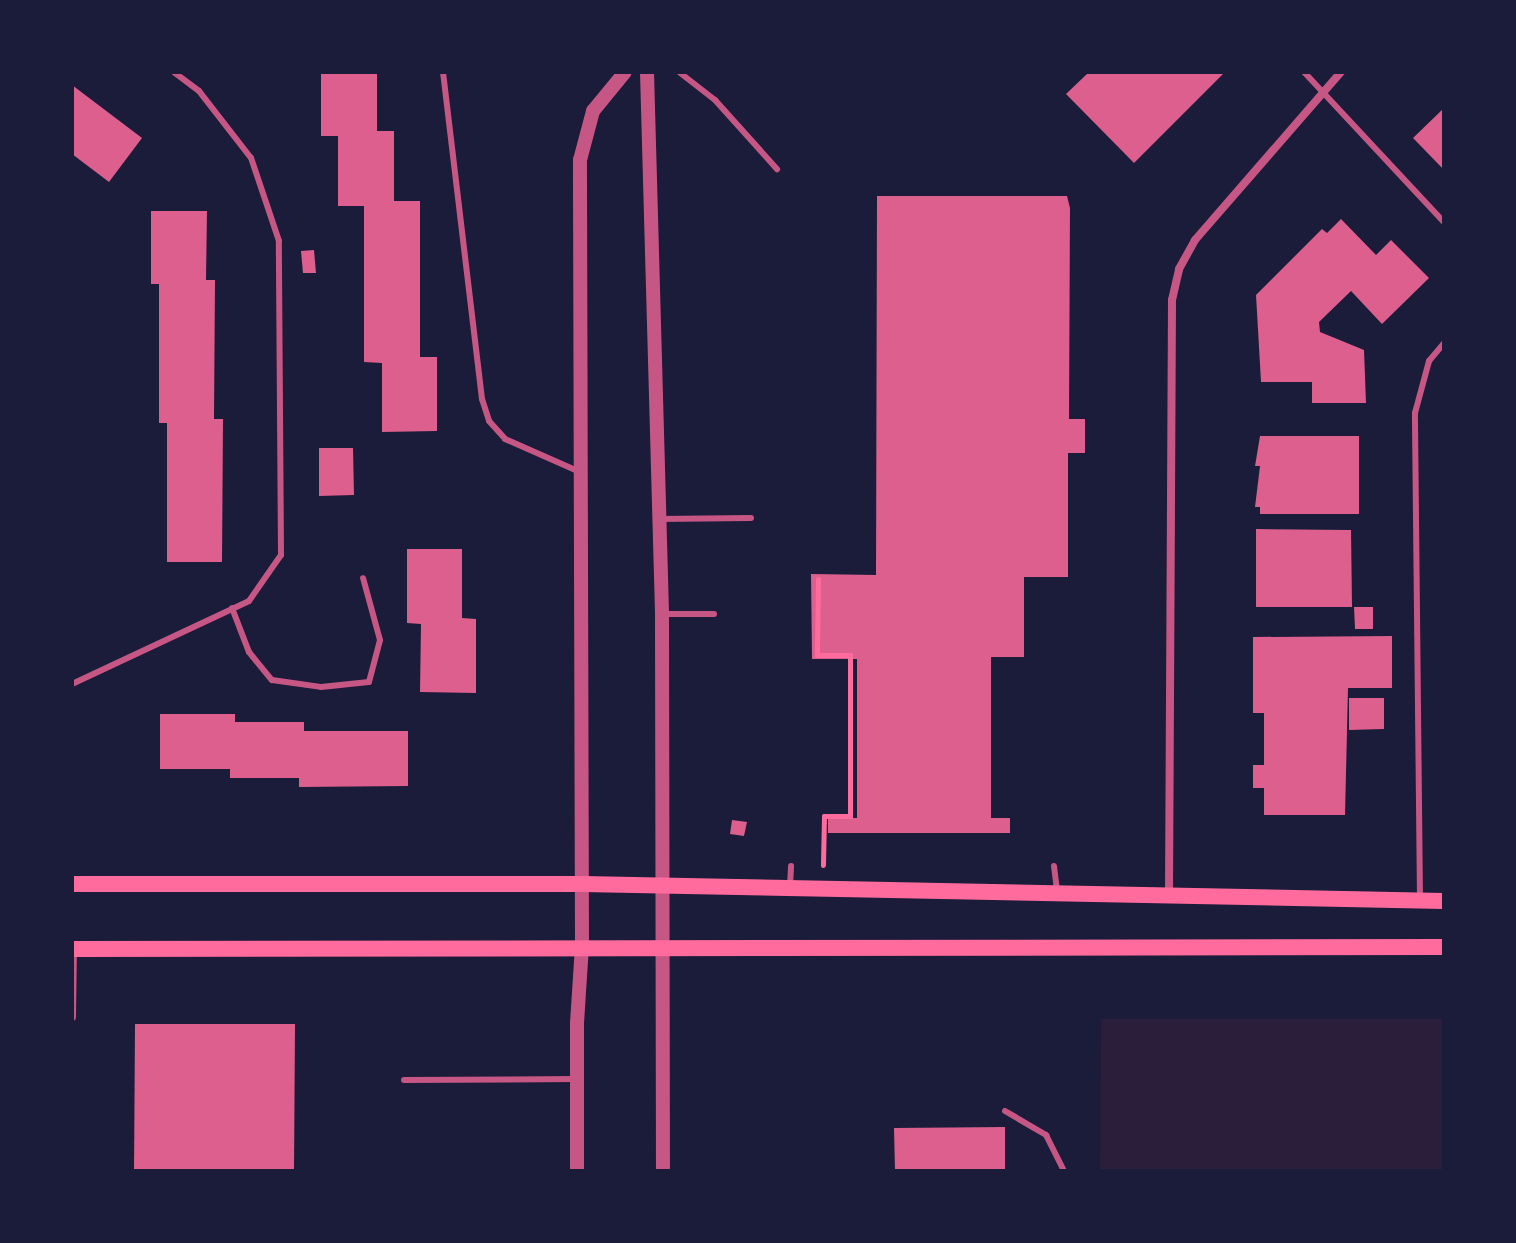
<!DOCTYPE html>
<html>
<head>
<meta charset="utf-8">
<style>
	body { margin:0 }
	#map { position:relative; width:1516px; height:1243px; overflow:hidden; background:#1b1b3a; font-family:Signika,sans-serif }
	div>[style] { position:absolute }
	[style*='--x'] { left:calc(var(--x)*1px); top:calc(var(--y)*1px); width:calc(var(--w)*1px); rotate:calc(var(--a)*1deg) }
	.green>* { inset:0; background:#2a1e3b }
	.building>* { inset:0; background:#dd5f8e }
	.path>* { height:5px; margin:-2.5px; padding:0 2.5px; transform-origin:2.5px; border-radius:2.5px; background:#ff6b9d }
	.service>* { height:6px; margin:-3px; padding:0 3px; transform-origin:3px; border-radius:3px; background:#c65784 }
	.minor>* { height:8px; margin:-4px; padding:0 4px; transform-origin:4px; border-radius:4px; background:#c65784 }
	.tertiary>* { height:14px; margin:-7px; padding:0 7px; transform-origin:7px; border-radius:7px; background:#c65784 }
	.secondary>* { height:16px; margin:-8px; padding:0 8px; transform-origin:8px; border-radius:8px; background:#ff6b9d }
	span { translate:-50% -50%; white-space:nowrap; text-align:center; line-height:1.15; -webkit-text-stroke:6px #1b1b3a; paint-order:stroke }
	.frame { position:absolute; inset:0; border:74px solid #1b1b3a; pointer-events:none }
</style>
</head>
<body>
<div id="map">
	<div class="green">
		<i style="clip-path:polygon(1101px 1019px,1444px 1019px,1444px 1171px,1100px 1171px)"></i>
	</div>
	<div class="building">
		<i style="clip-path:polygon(321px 72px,377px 72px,377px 131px,394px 131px,394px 201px,420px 201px,420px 357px,437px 357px,437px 431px,382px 432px,382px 363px,364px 362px,364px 206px,338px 206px,338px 136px,321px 136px)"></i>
		<i style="clip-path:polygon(1089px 72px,1225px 72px,1134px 163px,1066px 94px)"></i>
		<i style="clip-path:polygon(72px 85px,142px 138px,109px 182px,72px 154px)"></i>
		<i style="clip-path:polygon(1444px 108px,1444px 170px,1413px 138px)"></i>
		<i style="clip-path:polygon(877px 196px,1067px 196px,1070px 208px,1069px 419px,1085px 419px,1085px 453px,1068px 453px,1068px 577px,1024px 577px,1024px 657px,991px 657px,991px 818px,1010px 818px,1010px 833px,828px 833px,828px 818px,857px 818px,857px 659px,812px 659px,811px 574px,876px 575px)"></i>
		<i style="clip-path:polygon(151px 211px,207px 211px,206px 280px,215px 280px,214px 419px,223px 419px,222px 562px,167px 562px,167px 423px,159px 423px,159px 284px,151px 284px)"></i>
		<i style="clip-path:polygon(1341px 219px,1376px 255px,1391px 240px,1429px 278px,1382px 324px,1351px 291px,1319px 322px,1320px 332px,1364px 350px,1366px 403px,1312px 403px,1312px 382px,1261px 382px,1256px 295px,1322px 229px,1327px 233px)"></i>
		<i style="clip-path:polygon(314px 250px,316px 273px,303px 273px,301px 251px)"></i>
		<i style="clip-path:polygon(1260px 436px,1359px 436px,1359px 514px,1260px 514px,1260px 507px,1255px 507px,1260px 466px,1255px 466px)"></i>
		<i style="clip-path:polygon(319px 448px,353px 448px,354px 495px,319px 496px)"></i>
		<i style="clip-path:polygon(1256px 529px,1351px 530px,1352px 607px,1256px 607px)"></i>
		<i style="clip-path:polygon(407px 549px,462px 549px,462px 618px,476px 619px,476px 693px,420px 692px,421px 624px,407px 623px)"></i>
		<i style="clip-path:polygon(1354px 607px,1373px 607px,1373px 629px,1355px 629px)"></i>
		<i style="clip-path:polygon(1392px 636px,1392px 688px,1348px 688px,1345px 815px,1264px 815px,1264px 788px,1253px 788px,1253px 765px,1264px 765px,1264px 713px,1253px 713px,1253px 637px)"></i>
		<i style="clip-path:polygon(1349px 698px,1384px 698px,1384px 729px,1349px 730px)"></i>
		<i style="clip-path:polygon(160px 714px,235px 714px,235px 722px,304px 722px,304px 731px,408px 731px,408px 786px,299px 787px,299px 778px,230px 778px,230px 769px,160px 769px)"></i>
		<i style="clip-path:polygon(732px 820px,747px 822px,744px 836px,730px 834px)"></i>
		<i style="clip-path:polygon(135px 1024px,295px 1024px,294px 1171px,134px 1171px)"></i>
		<i style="clip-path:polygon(1005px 1127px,1005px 1171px,895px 1171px,894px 1128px)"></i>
	</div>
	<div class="path">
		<i style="--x:818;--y:579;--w:76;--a:90.8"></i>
		<i style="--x:817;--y:655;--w:33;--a:0"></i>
		<i style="--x:850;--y:655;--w:161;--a:90"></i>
		<i style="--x:850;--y:816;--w:26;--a:180"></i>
		<i style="--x:824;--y:816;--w:49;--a:91.2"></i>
	</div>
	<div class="service">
		<i style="--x:443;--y:72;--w:329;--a:83.2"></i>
		<i style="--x:482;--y:399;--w:23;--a:72"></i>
		<i style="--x:489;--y:421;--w:24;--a:48"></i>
		<i style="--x:505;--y:439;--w:80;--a:23.7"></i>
		<i style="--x:679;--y:72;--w:46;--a:37.9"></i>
		<i style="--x:715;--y:100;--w:93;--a:48.1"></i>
		<i style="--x:1304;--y:72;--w:205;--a:47"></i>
		<i style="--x:659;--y:519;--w:92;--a:-0.6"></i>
		<i style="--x:232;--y:608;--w:47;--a:68.9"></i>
		<i style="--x:249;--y:652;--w:36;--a:51"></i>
		<i style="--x:272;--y:680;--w:49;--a:8.1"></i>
		<i style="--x:321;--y:687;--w:48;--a:-5.9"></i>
		<i style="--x:369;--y:682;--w:43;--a:-75.3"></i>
		<i style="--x:380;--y:640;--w:64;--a:-105.3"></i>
		<i style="--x:662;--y:614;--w:52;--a:0"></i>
		<i style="--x:72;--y:684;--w:195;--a:-25.1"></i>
		<i style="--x:249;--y:601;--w:56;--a:-55.2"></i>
		<i style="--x:281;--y:555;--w:314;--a:-90.4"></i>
		<i style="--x:279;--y:241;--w:88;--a:-108.6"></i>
		<i style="--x:251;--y:158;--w:85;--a:-127.8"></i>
		<i style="--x:199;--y:91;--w:31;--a:-143"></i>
		<i style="--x:1054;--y:866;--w:26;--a:83"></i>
		<i style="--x:790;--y:886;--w:20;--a:-87"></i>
		<i style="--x:1420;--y:900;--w:487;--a:-90.6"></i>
		<i style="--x:1415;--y:413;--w:54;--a:-74.9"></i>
		<i style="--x:1429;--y:361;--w:23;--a:-50"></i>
		<i style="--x:404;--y:1080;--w:174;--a:-0.3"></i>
		<i style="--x:1005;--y:1111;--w:48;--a:30.3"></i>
		<i style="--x:1046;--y:1135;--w:40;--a:63.4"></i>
	</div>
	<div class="minor">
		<i style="--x:1169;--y:895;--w:595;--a:-89.71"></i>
		<i style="--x:1172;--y:300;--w:32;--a:-77"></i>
		<i style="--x:1179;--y:269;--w:33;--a:-61"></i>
		<i style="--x:1195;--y:240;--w:223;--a:-49"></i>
		<i style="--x:72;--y:1017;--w:68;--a:-89.2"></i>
	</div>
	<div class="tertiary">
		<i style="--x:647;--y:72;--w:542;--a:88.41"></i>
		<i style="--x:662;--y:614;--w:557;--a:89.9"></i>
		<i style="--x:577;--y:1171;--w:148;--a:-90"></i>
		<i style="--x:577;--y:1023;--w:77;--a:-86.3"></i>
		<i style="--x:582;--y:946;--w:786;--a:-90.15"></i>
		<i style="--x:580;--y:160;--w:51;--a:-75.1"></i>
		<i style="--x:593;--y:111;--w:50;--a:-50.6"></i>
	</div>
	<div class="secondary">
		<i style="--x:72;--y:884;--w:510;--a:0"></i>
		<i style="--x:582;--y:884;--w:862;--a:1.13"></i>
		<i style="--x:72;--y:949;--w:1372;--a:-0.08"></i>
	</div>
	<div class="frame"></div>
</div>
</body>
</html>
